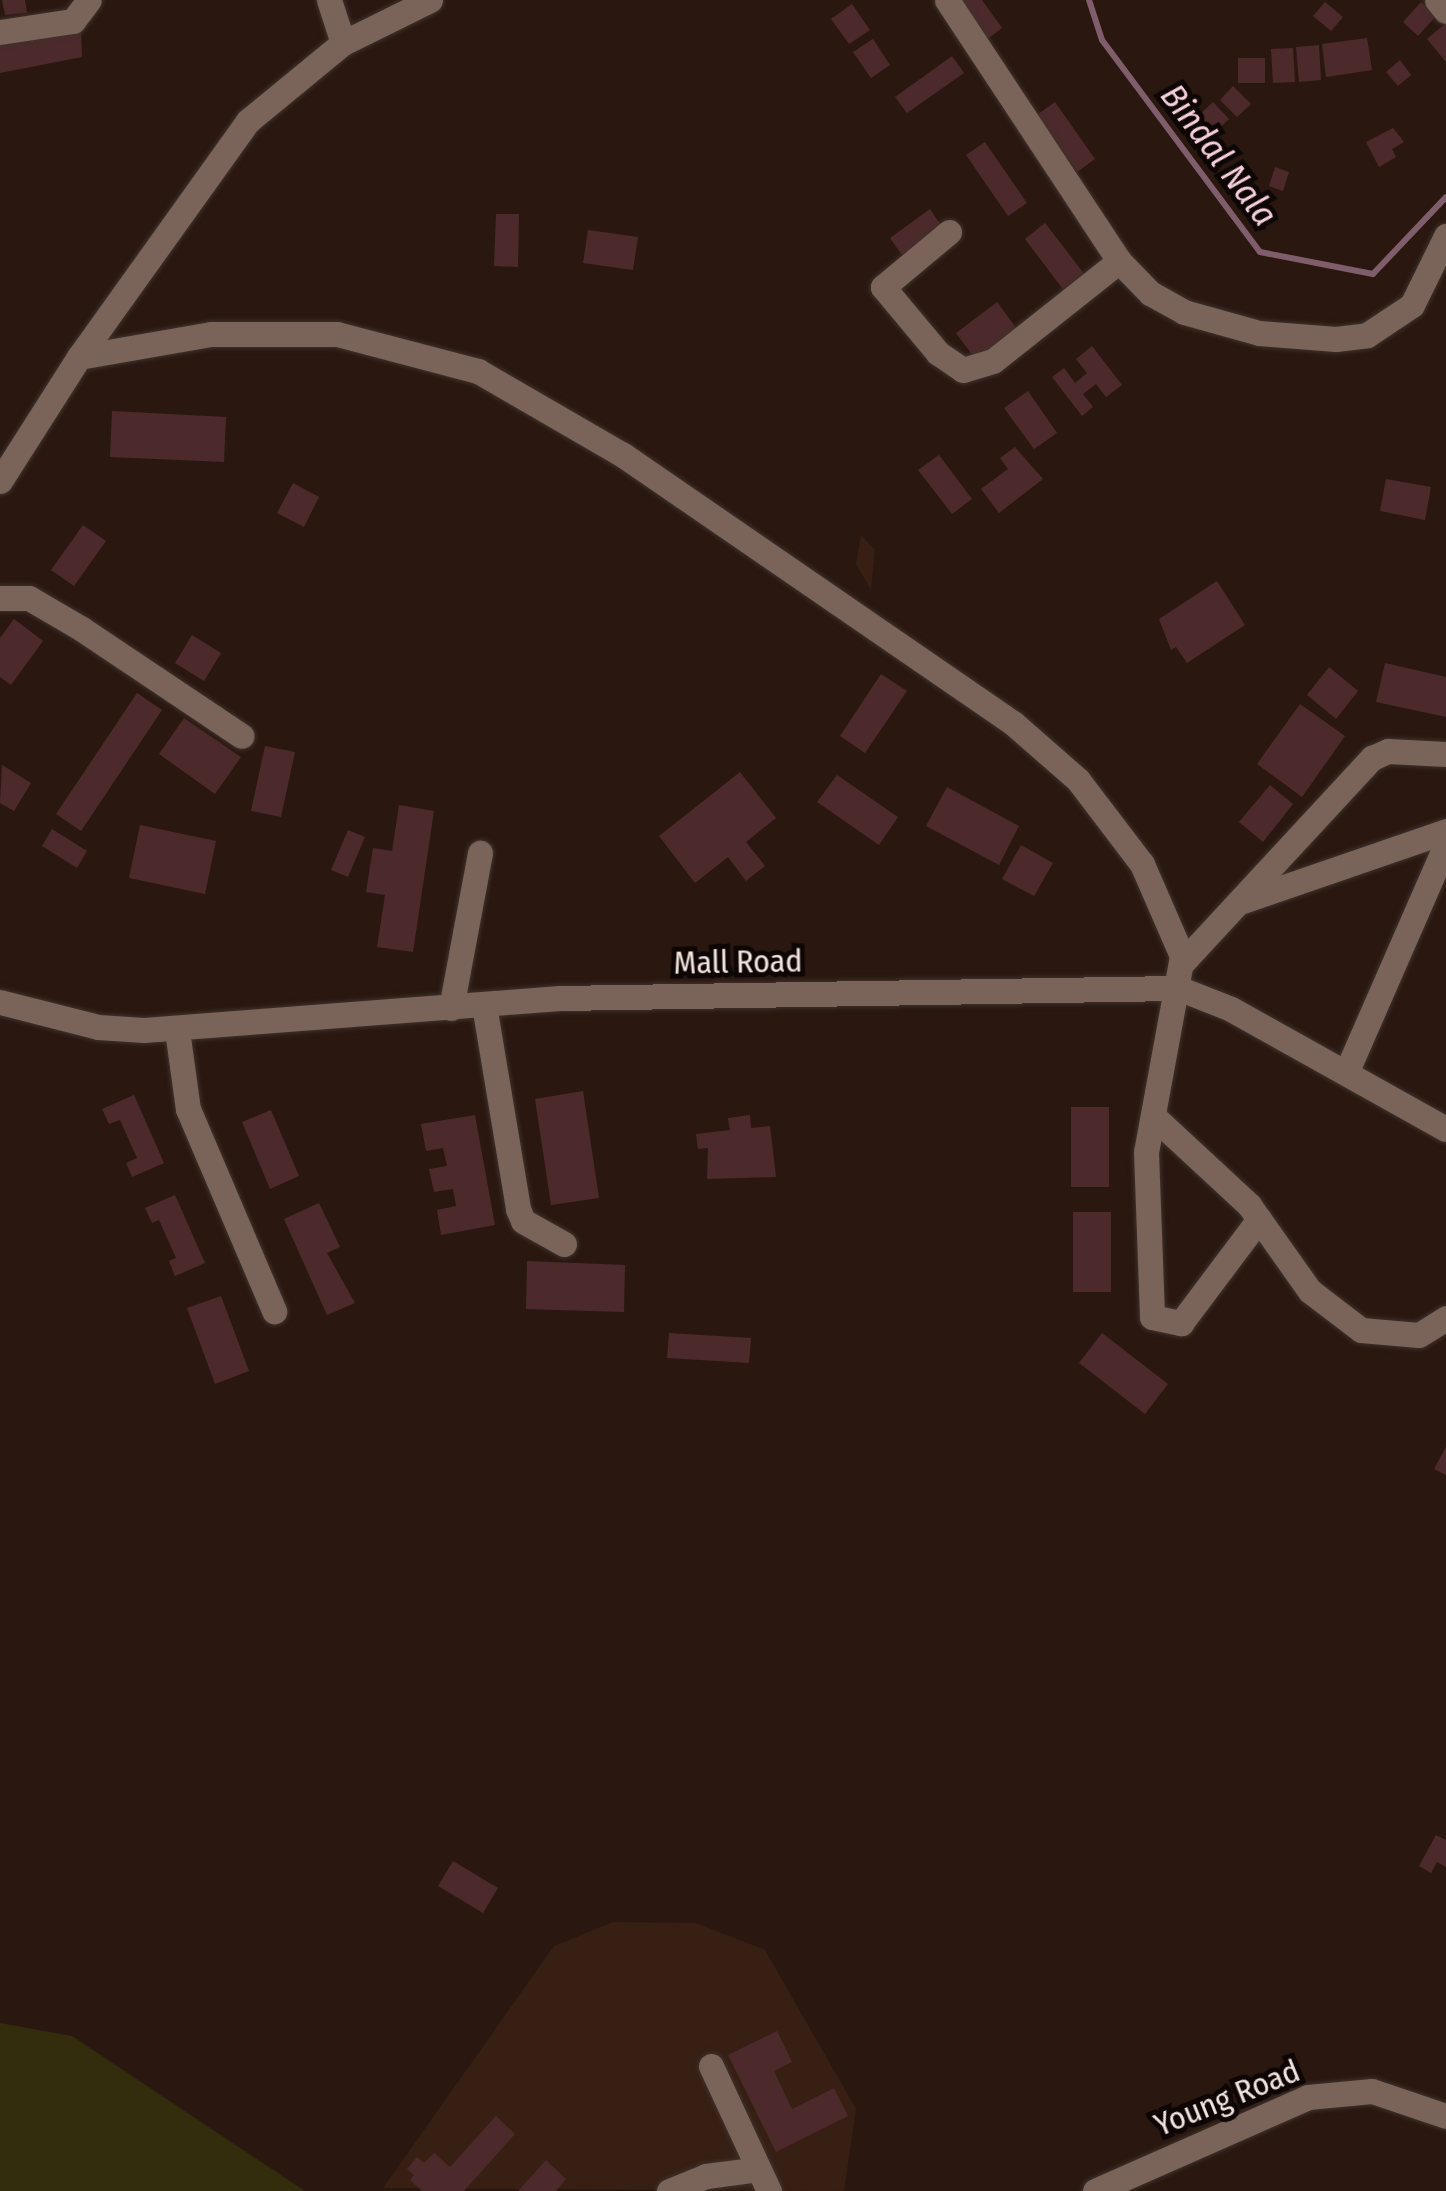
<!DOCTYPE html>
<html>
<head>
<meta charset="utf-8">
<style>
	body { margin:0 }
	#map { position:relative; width:1446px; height:2191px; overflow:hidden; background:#2a1810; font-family:"Fira Sans Condensed",sans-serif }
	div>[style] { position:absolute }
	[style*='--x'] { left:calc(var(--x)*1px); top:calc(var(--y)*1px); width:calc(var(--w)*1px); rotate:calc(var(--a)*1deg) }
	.built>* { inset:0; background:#371f14 }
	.green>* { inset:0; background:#332c0d }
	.stream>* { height:6px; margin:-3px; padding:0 3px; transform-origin:3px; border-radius:3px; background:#805d6a }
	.building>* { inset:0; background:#4c2a2b }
	.roads { filter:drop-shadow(0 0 2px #3f312d) drop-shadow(0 0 2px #3f312d) }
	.minor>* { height:25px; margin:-12.5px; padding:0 12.5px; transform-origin:12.5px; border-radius:12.5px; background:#7a6359 }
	span { translate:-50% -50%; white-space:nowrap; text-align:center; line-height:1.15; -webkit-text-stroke:10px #0d0604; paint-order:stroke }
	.street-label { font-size:32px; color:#f2e5df }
	.water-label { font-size:35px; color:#f8d1df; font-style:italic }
</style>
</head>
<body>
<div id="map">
	<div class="built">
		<i style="clip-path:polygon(861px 535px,875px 550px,871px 590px,856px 564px)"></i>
		<i style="clip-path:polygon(613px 1922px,696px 1923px,765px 1950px,856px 2109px,844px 2191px,383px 2188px,554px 1946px)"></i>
	</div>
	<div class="green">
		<i style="clip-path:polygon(0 2023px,72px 2036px,305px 2191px,0 2191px)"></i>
	</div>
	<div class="stream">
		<i style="--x:1089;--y:0;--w:42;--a:72"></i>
		<i style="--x:1102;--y:40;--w:264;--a:53.3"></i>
		<i style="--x:1260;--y:252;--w:115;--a:11"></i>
		<i style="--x:1373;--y:274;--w:106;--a:-46.5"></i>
	</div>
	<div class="building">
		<i style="clip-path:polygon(2px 0,25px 0,27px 13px,5px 15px)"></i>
		<i style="clip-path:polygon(954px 0,982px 0,1002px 28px,985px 41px)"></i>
		<i style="clip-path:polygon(1325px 2px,1343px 17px,1331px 31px,1313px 16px)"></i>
		<i style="clip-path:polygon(1421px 2px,1436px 16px,1418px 36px,1403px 22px)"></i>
		<i style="clip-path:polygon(852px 4px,870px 30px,849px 44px,831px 19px)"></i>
		<i style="clip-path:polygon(1446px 23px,1446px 62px,1427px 39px)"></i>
		<i style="clip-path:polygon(81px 28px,82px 57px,0 73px,0 45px)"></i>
		<i style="clip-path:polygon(1367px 38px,1372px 70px,1326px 77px,1322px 44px)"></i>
		<i style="clip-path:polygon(873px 39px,890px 65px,871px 78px,853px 52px)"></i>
		<i style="clip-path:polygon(1319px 45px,1321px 80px,1299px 82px,1296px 47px)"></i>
		<i style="clip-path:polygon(1293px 48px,1295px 82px,1273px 83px,1271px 49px)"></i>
		<i style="clip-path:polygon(952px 56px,964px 73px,907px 113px,895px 97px)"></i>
		<i style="clip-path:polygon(1238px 58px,1265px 58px,1265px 83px,1238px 83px)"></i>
		<i style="clip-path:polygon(1400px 60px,1411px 75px,1398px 86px,1386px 72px)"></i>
		<i style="clip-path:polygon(1233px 86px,1251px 104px,1237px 117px,1220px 100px)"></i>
		<i style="clip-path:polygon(1055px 102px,1095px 159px,1077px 172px,1037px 115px)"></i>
		<i style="clip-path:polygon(1213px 102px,1229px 119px,1210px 137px,1194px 120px)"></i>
		<i style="clip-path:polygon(1393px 128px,1404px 142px,1392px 149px,1396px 157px,1379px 167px,1366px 142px)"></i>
		<i style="clip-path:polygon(985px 142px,1027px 203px,1008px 216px,966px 155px)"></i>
		<i style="clip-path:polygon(1275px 167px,1289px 172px,1283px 191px,1269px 186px)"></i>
		<i style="clip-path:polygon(930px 209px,942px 227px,913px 271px,890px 238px)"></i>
		<i style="clip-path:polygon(496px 214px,519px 214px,518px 267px,494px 266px)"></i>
		<i style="clip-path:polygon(1045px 223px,1089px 280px,1068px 296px,1025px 239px)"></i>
		<i style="clip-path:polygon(588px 230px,638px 237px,633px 270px,583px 263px)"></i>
		<i style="clip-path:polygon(997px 302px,1017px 329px,976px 360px,956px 333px)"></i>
		<i style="clip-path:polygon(1092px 346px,1122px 385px,1106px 397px,1096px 384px,1083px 394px,1093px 407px,1082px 416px,1052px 377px,1064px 368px,1075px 383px,1087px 373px,1076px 359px)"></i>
		<i style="clip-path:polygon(1028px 391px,1057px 433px,1034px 449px,1004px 408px)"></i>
		<i style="clip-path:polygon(112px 411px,226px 417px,224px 462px,110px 457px)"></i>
		<i style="clip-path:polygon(1015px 447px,1043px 479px,999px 513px,981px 489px,1008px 469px,1000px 458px)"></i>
		<i style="clip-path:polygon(939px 455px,972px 499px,952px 514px,918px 470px)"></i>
		<i style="clip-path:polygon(1386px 479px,1431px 487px,1425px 520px,1380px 511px)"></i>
		<i style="clip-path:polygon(293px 483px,319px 497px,304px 527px,277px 513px)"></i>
		<i style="clip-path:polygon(83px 525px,106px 541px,74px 586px,51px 570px)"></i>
		<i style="clip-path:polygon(1217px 581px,1245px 625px,1187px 663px,1176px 647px,1171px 650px,1159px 619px)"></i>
		<i style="clip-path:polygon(14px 619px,43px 641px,11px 685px,0 677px,0 638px)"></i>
		<i style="clip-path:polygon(192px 635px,221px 653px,204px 681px,175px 663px)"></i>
		<i style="clip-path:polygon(1385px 663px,1446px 677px,1446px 717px,1376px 702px)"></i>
		<i style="clip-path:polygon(1329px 667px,1358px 691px,1336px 719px,1307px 695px)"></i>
		<i style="clip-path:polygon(881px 674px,907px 691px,865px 753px,840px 736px)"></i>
		<i style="clip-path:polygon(137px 693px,162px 710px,81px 831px,56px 814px)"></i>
		<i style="clip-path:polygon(1300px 704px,1345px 736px,1302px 797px,1257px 764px)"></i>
		<i style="clip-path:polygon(184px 718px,241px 757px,215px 794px,159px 754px)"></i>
		<i style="clip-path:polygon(265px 746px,295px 752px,281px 817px,251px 811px)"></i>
		<i style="clip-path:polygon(2px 765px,31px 783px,14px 811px,0 803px)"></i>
		<i style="clip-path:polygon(740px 772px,776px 818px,746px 842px,765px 866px,746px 881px,728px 857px,695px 883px,659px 836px)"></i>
		<i style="clip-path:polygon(837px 775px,898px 817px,879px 845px,817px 802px)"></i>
		<i style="clip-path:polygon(1270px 785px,1293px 804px,1263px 842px,1239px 822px)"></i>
		<i style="clip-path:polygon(947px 787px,1019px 826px,999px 865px,926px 826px)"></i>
		<i style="clip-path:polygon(399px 805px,434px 811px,413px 952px,377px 947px,385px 895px,366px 892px,373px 848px,392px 851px)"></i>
		<i style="clip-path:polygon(140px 825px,216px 841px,205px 894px,129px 878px)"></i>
		<i style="clip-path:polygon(52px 829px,87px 851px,77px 868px,42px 846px)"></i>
		<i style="clip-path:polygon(348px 830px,365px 837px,348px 877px,331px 870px)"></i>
		<i style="clip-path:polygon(1021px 845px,1053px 863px,1034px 896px,1002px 879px)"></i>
		<i style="clip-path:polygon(583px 1091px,599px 1198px,551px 1205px,535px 1099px)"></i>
		<i style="clip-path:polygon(134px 1095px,164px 1163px,132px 1177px,126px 1163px,137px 1158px,120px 1120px,109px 1124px,102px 1109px)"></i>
		<i style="clip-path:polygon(1071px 1107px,1109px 1107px,1109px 1187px,1071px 1187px)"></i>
		<i style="clip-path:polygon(271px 1110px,299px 1176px,270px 1189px,242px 1122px)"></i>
		<i style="clip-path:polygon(475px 1115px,495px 1225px,441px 1235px,437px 1210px,456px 1206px,453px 1189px,434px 1192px,429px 1169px,447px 1166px,443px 1148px,426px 1151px,421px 1124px)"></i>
		<i style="clip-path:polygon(750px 1115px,751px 1128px,770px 1126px,776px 1177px,707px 1179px,708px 1148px,698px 1149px,696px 1134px,730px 1130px,728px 1118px)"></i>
		<i style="clip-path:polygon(175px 1195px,205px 1263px,175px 1276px,169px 1261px,176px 1258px,159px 1220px,152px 1223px,145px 1208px)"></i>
		<i style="clip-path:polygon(319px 1203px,340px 1247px,327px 1253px,355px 1303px,327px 1315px,284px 1219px)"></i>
		<i style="clip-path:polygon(1073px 1212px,1111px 1212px,1111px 1292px,1073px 1292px)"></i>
		<i style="clip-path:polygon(527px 1261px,625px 1265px,624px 1312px,526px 1309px)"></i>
		<i style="clip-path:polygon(221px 1296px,249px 1371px,215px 1384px,187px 1308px)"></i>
		<i style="clip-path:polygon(669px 1333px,751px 1338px,749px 1363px,667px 1358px)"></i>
		<i style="clip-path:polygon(1102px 1333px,1168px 1384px,1145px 1414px,1079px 1363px)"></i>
		<i style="clip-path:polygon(1446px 1447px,1446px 1475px,1434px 1469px)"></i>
		<i style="clip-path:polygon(1436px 1835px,1446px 1840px,1446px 1867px,1437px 1862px,1431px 1873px,1419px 1866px)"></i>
		<i style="clip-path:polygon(453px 1861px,498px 1888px,483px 1913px,438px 1886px)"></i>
		<i style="clip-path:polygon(777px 2031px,792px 2062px,774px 2071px,792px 2109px,834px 2088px,848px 2116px,776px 2152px,728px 2055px)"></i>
		<i style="clip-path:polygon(496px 2116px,515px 2134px,464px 2191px,422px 2191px,410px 2180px,414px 2175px,407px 2169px,417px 2157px,424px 2163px,434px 2153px,450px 2167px)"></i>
		<i style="clip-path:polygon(546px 2160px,566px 2179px,556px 2191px,518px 2191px)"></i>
	</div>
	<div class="roads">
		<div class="minor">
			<i style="--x:329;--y:0;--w:45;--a:72"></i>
			<i style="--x:947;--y:0;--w:313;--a:56.6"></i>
			<i style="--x:1119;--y:261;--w:45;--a:45.9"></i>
			<i style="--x:1150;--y:293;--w:39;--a:29"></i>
			<i style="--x:1184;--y:312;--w:78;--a:15.6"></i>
			<i style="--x:1259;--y:333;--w:77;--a:4.5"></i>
			<i style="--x:1336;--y:339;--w:31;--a:-7"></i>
			<i style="--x:1367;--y:335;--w:54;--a:-33.7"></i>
			<i style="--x:1412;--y:305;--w:77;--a:-63.8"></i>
			<i style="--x:1437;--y:0;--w:14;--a:51"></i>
			<i style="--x:0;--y:32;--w:74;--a:-8.6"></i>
			<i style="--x:73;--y:21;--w:26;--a:-53"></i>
			<i style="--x:949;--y:232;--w:86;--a:140.2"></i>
			<i style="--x:883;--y:287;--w:86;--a:50.2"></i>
			<i style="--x:938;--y:353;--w:30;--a:34"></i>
			<i style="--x:963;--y:370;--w:31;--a:-17"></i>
			<i style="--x:993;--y:361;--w:161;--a:-38.4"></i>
			<i style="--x:79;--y:357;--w:134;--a:-9.9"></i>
			<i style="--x:211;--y:334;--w:126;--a:0"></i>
			<i style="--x:337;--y:334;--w:146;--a:14.7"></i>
			<i style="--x:478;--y:371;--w:168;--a:30.1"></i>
			<i style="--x:623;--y:455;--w:473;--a:34.5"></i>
			<i style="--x:1013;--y:723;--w:86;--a:41.2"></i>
			<i style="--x:1078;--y:780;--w:106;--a:52.7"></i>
			<i style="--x:1142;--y:864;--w:100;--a:66.5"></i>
			<i style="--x:1182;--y:956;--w:199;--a:100.4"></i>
			<i style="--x:1146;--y:1152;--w:165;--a:87.9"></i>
			<i style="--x:1152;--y:1317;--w:30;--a:12"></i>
			<i style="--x:1181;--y:1323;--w:130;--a:-53.1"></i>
			<i style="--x:0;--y:481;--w:147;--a:-57.5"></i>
			<i style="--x:79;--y:357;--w:290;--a:-54.4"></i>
			<i style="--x:248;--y:121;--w:123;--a:-39.4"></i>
			<i style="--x:343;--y:43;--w:97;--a:-26.3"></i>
			<i style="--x:0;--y:598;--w:29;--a:0"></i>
			<i style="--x:29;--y:598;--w:61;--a:30.3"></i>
			<i style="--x:82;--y:629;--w:192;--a:33.8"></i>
			<i style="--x:1243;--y:901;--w:215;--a:-19"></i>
			<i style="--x:1182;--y:963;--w:280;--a:-47.2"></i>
			<i style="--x:1372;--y:758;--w:17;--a:-24"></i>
			<i style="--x:1388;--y:751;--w:58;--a:3"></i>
			<i style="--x:0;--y:1002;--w:101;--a:14.3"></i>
			<i style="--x:98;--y:1027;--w:46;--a:3.7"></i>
			<i style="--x:144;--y:1030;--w:417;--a:-4.4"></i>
			<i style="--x:560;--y:998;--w:618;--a:-0.93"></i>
			<i style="--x:1178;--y:988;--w:57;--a:21.6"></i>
			<i style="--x:1231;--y:1009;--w:246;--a:29.2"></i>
			<i style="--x:484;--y:1005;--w:207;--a:80.5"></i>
			<i style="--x:518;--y:1209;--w:13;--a:67"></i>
			<i style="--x:523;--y:1221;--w:47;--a:29.3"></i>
			<i style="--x:451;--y:1008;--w:158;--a:-79.4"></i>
			<i style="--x:177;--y:1030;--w:80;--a:82.1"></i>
			<i style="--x:188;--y:1109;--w:220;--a:66.9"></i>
			<i style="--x:1346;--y:1073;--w:250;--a:-66.4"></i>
			<i style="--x:1153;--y:1116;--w:131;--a:42.8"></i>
			<i style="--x:1249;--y:1205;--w:105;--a:54.7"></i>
			<i style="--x:1310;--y:1291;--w:64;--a:37.4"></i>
			<i style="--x:1361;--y:1330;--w:58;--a:4.9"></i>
			<i style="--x:1419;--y:1335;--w:32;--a:-32"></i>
			<i style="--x:711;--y:2066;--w:138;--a:65.1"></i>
			<i style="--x:669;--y:2191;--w:40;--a:-22"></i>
			<i style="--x:706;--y:2176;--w:53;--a:-7.5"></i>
			<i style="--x:1095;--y:2191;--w:233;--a:-23.8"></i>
			<i style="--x:1308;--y:2097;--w:64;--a:-5.4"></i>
			<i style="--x:1372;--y:2091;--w:78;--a:18.7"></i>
		</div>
	</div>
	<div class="street-label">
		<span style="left:738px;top:962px;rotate:-1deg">Mall Road</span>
		<span style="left:1227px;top:2098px;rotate:-22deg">Young Road</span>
	</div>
	<div class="water-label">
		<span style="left:1219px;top:155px;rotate:53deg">Bindal Nala</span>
	</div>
</div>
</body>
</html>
